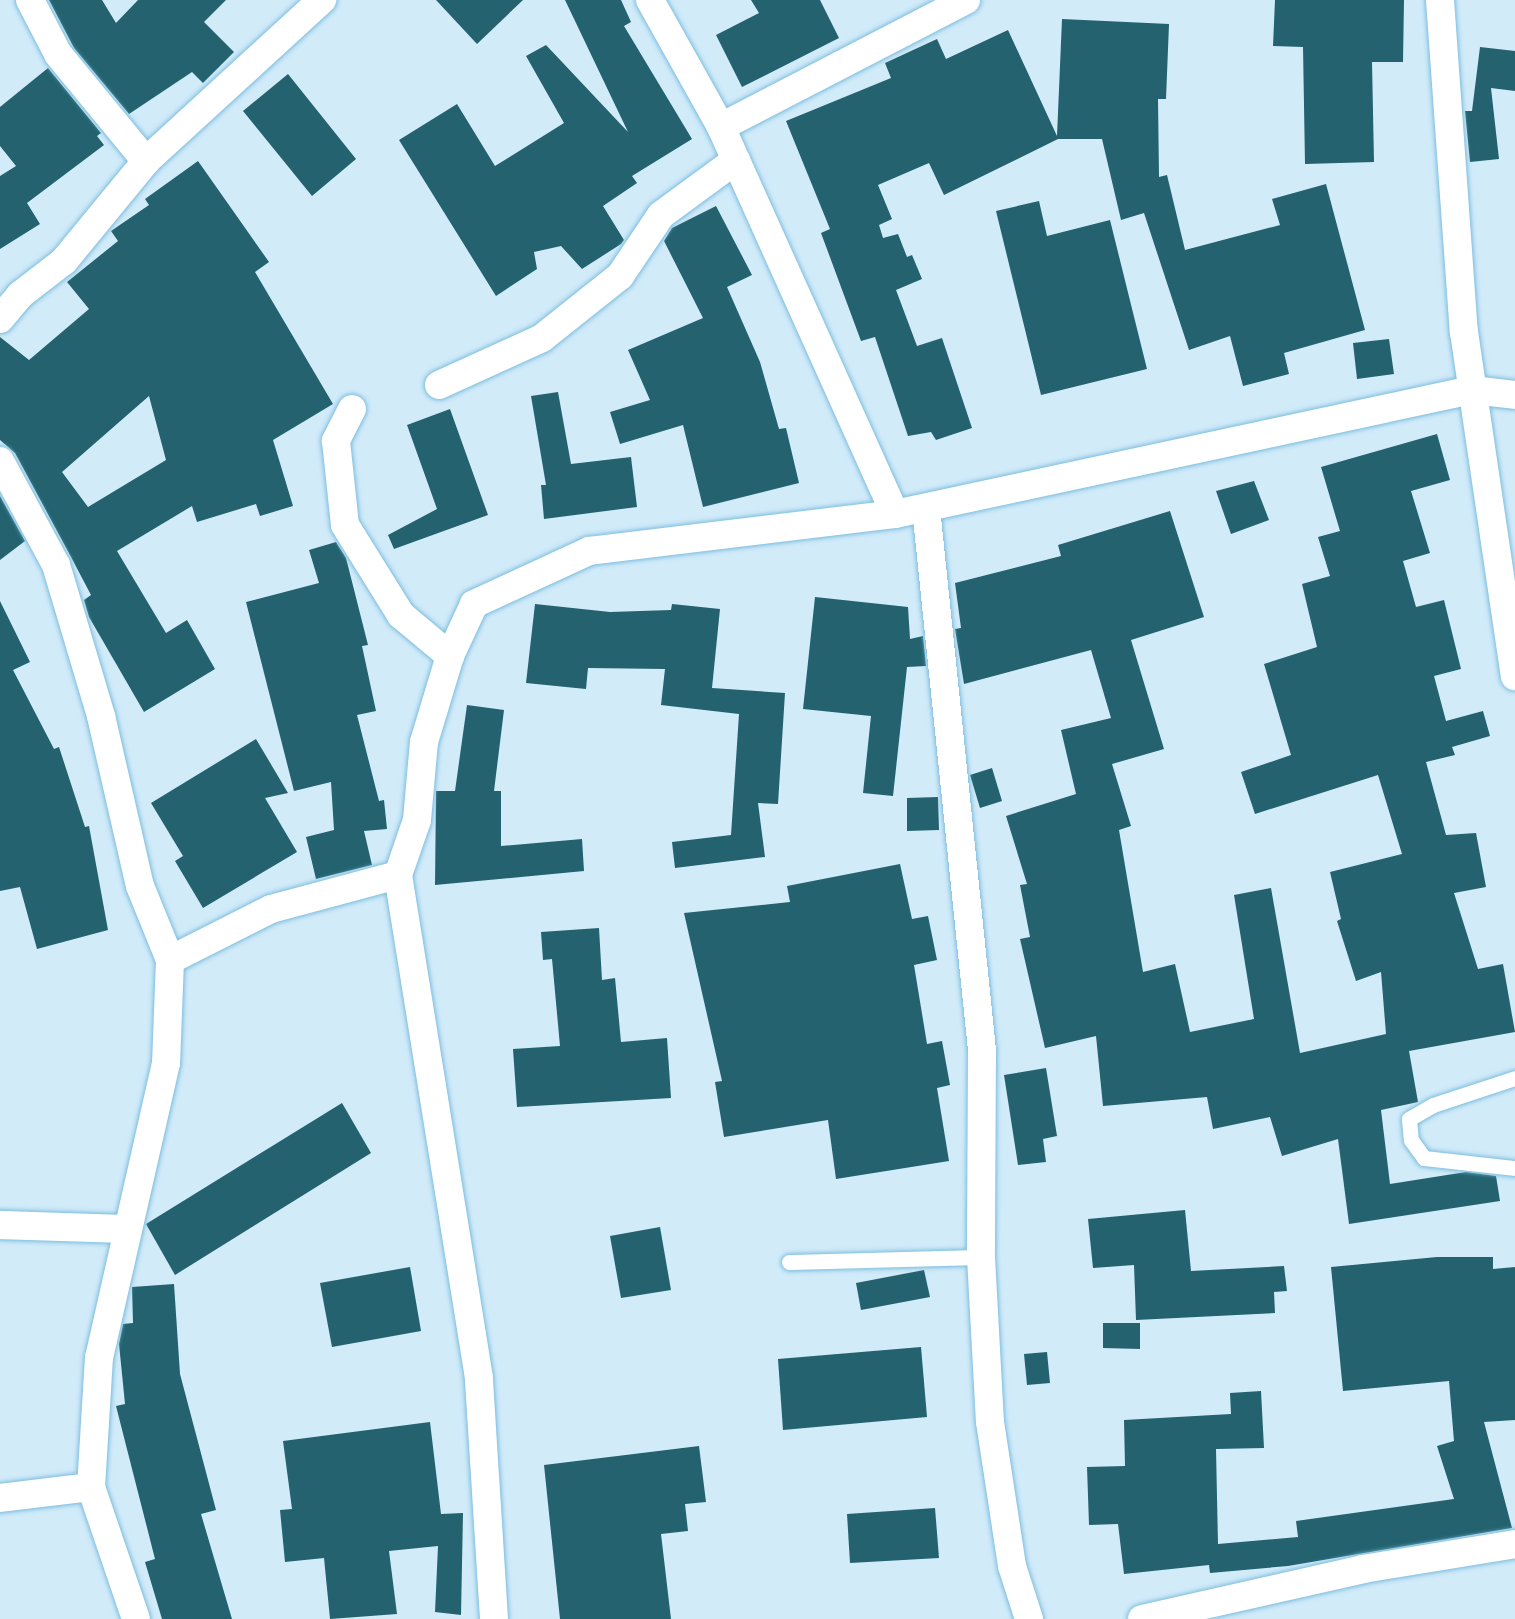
<!DOCTYPE html>
<html>
<head>
<meta charset="utf-8">
<style>
	body { margin:0 }
	#map { position:relative; width:1515px; height:1619px; overflow:hidden; background:#d1ebf9; font-family:Poppins,sans-serif }
	div>[style] { position:absolute }
	[style*='--x'] { left:calc(var(--x)*1px); top:calc(var(--y)*1px); width:calc(var(--w)*1px); rotate:calc(var(--a)*1deg) }
	.building>* { inset:0; background:#23626e }
	.roads { filter:drop-shadow(0 0 2px #7dbddf) drop-shadow(0 0 2px #7dbddf) }
	.lane>* { height:15px; margin:-7.5px; padding:0 7.5px; transform-origin:7.5px; border-radius:7.5px; background:#fff }
	.street>* { height:28px; margin:-14px; padding:0 14px; transform-origin:14px; border-radius:14px; background:#fff }
	span { translate:-50% -50%; white-space:nowrap; text-align:center; line-height:1.15; -webkit-text-stroke:6px #d1ebf9; paint-order:stroke }
</style>
</head>
<body>
<div id="map">
	<div class="building">
		<i style="clip-path:polygon(49px 0,102px 0,116px 23px,138px 0,226px 0,204px 22px,234px 52px,203px 83px,192px 72px,129px 114px,74px 48px)"></i>
		<i style="clip-path:polygon(436px 0,523px 0,477px 44px)"></i>
		<i style="clip-path:polygon(565px 0,621px 0,631px 22px,624px 26px,692px 139px,632px 176px,637px 183px,603px 206px,624px 240px,621px 244px,582px 269px,561px 246px,534px 252px,537px 269px,496px 296px,399px 140px,457px 104px,495px 166px,564px 123px,526px 56px,546px 45px,628px 132px)"></i>
		<i style="clip-path:polygon(751px 0,820px 0,839px 38px,742px 87px,716px 35px,759px 13px)"></i>
		<i style="clip-path:polygon(1275px 0,1404px 0,1403px 62px,1372px 62px,1374px 162px,1305px 164px,1303px 47px,1273px 46px)"></i>
		<i style="clip-path:polygon(1062px 19px,1169px 24px,1166px 99px,1158px 99px,1159px 177px,1167px 175px,1185px 250px,1280px 225px,1272px 199px,1326px 184px,1365px 330px,1284px 353px,1289px 374px,1243px 386px,1230px 336px,1189px 350px,1144px 213px,1121px 220px,1102px 139px,1058px 139px,944px 195px,929px 163px,878px 185px,892px 219px,879px 225px,883px 238px,898px 234px,907px 257px,912px 255px,922px 279px,896px 290px,917px 346px,942px 338px,972px 428px,936px 440px,931px 432px,908px 436px,875px 337px,861px 341px,821px 233px,830px 229px,786px 121px,891px 78px,885px 63px,937px 39px,946px 59px,1008px 30px,1057px 136px)"></i>
		<i style="clip-path:polygon(1480px 47px,1515px 51px,1515px 91px,1491px 88px,1499px 159px,1470px 162px,1465px 111px,1472px 111px)"></i>
		<i style="clip-path:polygon(48px 68px,101px 133px,97px 136px,104px 145px,27px 203px,40px 224px,0 249px,0 176px,16px 166px,0 146px,0 107px)"></i>
		<i style="clip-path:polygon(288px 74px,356px 159px,312px 196px,243px 111px)"></i>
		<i style="clip-path:polygon(evenodd,198px 161px,269px 262px,255px 272px,333px 404px,273px 440px,293px 506px,260px 516px,256px 504px,197px 522px,192px 506px,117px 551px,166px 633px,187px 620px,215px 669px,144px 712px,89px 617px,84px 600px,91px 595px,71px 557px,15px 453px,0 440px,0 337px,29px 360px,89px 309px,67px 282px,118px 241px,111px 231px,149px 205px,145px 199px,198px 161px,149px 396px,166px 460px,88px 507px,62px 472px,149px 396px)"></i>
		<i style="clip-path:polygon(1039px 201px,1047px 236px,1110px 220px,1147px 369px,1041px 395px,996px 211px)"></i>
		<i style="clip-path:polygon(716px 206px,752px 275px,727px 287px,760px 362px,779px 429px,786px 428px,799px 483px,703px 507px,683px 425px,620px 444px,610px 412px,650px 400px,628px 350px,703px 318px,664px 241px,672px 228px)"></i>
		<i style="clip-path:polygon(1389px 339px,1394px 374px,1357px 379px,1353px 343px)"></i>
		<i style="clip-path:polygon(558px 392px,571px 464px,631px 457px,637px 507px,544px 519px,541px 485px,546px 485px,531px 396px)"></i>
		<i style="clip-path:polygon(450px 409px,488px 515px,394px 549px,388px 535px,437px 509px,407px 425px)"></i>
		<i style="clip-path:polygon(1437px 434px,1450px 480px,1411px 491px,1430px 553px,1403px 561px,1416px 607px,1444px 600px,1461px 669px,1434px 676px,1446px 721px,1483px 711px,1490px 736px,1452px 747px,1455px 755px,1426px 762px,1446px 835px,1476px 833px,1486px 887px,1454px 893px,1478px 969px,1503px 964px,1515px 1032px,1409px 1051px,1418px 1102px,1381px 1110px,1390px 1184px,1466px 1172px,1496px 1176px,1500px 1201px,1349px 1224px,1338px 1139px,1282px 1156px,1270px 1117px,1213px 1129px,1207px 1097px,1103px 1106px,1096px 1036px,1045px 1048px,1020px 939px,1030px 937px,1020px 885px,1027px 884px,1006px 816px,1076px 794px,1061px 730px,1111px 718px,1091px 650px,964px 684px,955px 629px,961px 628px,955px 583px,1061px 556px,1058px 545px,1170px 511px,1204px 617px,1131px 640px,1164px 749px,1112px 764px,1131px 826px,1119px 830px,1143px 972px,1175px 964px,1190px 1032px,1254px 1019px,1234px 895px,1271px 888px,1300px 1053px,1386px 1034px,1381px 972px,1356px 981px,1337px 921px,1341px 919px,1330px 872px,1402px 854px,1378px 775px,1255px 814px,1241px 772px,1291px 755px,1264px 664px,1317px 647px,1302px 584px,1330px 576px,1318px 537px,1340px 531px,1321px 467px)"></i>
		<i style="clip-path:polygon(1254px 481px,1269px 520px,1231px 534px,1216px 491px)"></i>
		<i style="clip-path:polygon(0 496px,25px 541px,0 560px)"></i>
		<i style="clip-path:polygon(336px 542px,346px 558px,368px 645px,362px 646px,376px 711px,357px 715px,379px 801px,384px 800px,387px 829px,364px 831px,372px 865px,316px 879px,306px 837px,334px 830px,331px 782px,294px 791px,246px 602px,319px 583px,309px 550px)"></i>
		<i style="clip-path:polygon(815px 597px,908px 607px,910px 639px,923px 636px,926px 666px,907px 667px,893px 796px,863px 793px,871px 716px,803px 709px)"></i>
		<i style="clip-path:polygon(0 601px,30px 662px,13px 670px,54px 749px,59px 747px,85px 827px,89px 826px,108px 930px,37px 949px,20px 887px,0 891px)"></i>
		<i style="clip-path:polygon(535px 604px,610px 612px,671px 610px,672px 604px,720px 609px,712px 688px,785px 693px,778px 804px,758px 803px,765px 857px,675px 868px,672px 842px,731px 835px,739px 714px,661px 705px,665px 669px,588px 668px,586px 689px,526px 683px)"></i>
		<i style="clip-path:polygon(467px 705px,504px 710px,494px 791px,501px 791px,501px 846px,582px 839px,584px 871px,435px 885px,436px 791px,455px 791px)"></i>
		<i style="clip-path:polygon(256px 739px,288px 793px,265px 798px,297px 852px,203px 908px,175px 861px,183px 856px,151px 803px)"></i>
		<i style="clip-path:polygon(992px 768px,1002px 801px,980px 808px,970px 775px)"></i>
		<i style="clip-path:polygon(938px 797px,939px 830px,907px 831px,907px 798px)"></i>
		<i style="clip-path:polygon(900px 864px,912px 919px,928px 916px,937px 960px,914px 965px,927px 1044px,942px 1041px,950px 1085px,937px 1088px,949px 1161px,836px 1179px,828px 1120px,724px 1137px,715px 1082px,722px 1081px,684px 913px,790px 902px,787px 886px)"></i>
		<i style="clip-path:polygon(599px 928px,602px 980px,615px 978px,621px 1042px,667px 1038px,671px 1098px,517px 1107px,513px 1049px,560px 1046px,552px 959px,543px 960px,541px 932px)"></i>
		<i style="clip-path:polygon(1046px 1068px,1057px 1136px,1043px 1139px,1046px 1162px,1018px 1165px,1004px 1075px)"></i>
		<i style="clip-path:polygon(342px 1103px,371px 1153px,175px 1275px,146px 1224px)"></i>
		<i style="clip-path:polygon(1185px 1210px,1191px 1271px,1284px 1266px,1287px 1291px,1274px 1292px,1275px 1313px,1136px 1320px,1134px 1265px,1093px 1268px,1088px 1219px)"></i>
		<i style="clip-path:polygon(660px 1227px,671px 1290px,621px 1298px,610px 1236px)"></i>
		<i style="clip-path:polygon(1437px 1257px,1493px 1257px,1493px 1269px,1515px 1267px,1515px 1420px,1484px 1422px,1512px 1528px,1288px 1566px,1210px 1573px,1209px 1565px,1124px 1574px,1118px 1524px,1089px 1525px,1087px 1467px,1125px 1466px,1124px 1420px,1231px 1414px,1230px 1393px,1261px 1391px,1264px 1448px,1216px 1449px,1218px 1544px,1298px 1537px,1296px 1521px,1454px 1499px,1437px 1446px,1454px 1441px,1449px 1381px,1343px 1391px,1331px 1267px)"></i>
		<i style="clip-path:polygon(410px 1267px,421px 1331px,332px 1347px,320px 1283px)"></i>
		<i style="clip-path:polygon(924px 1270px,930px 1297px,861px 1310px,856px 1283px)"></i>
		<i style="clip-path:polygon(174px 1284px,180px 1374px,216px 1510px,201px 1514px,232px 1619px,162px 1619px,145px 1562px,155px 1559px,116px 1406px,125px 1404px,119px 1344px,123px 1324px,133px 1323px,132px 1287px)"></i>
		<i style="clip-path:polygon(1103px 1323px,1140px 1323px,1140px 1349px,1103px 1348px)"></i>
		<i style="clip-path:polygon(921px 1347px,927px 1417px,783px 1430px,778px 1359px)"></i>
		<i style="clip-path:polygon(1047px 1352px,1050px 1383px,1027px 1385px,1024px 1354px)"></i>
		<i style="clip-path:polygon(430px 1422px,441px 1514px,463px 1513px,461px 1615px,435px 1612px,438px 1546px,389px 1551px,397px 1614px,330px 1619px,324px 1558px,285px 1562px,280px 1510px,292px 1509px,283px 1441px)"></i>
		<i style="clip-path:polygon(699px 1446px,706px 1502px,685px 1504px,688px 1531px,661px 1534px,671px 1619px,560px 1619px,544px 1465px)"></i>
		<i style="clip-path:polygon(935px 1508px,939px 1558px,850px 1563px,847px 1514px)"></i>
	</div>
	<div class="roads">
		<div class="lane">
			<i style="--x:1515;--y:1078;--w:86;--a:161.8"></i>
			<i style="--x:1433;--y:1105;--w:28;--a:150"></i>
			<i style="--x:1409;--y:1119;--w:21;--a:85"></i>
			<i style="--x:1411;--y:1140;--w:22;--a:54"></i>
			<i style="--x:1424;--y:1158;--w:92;--a:6.3"></i>
			<i style="--x:789;--y:1262;--w:192;--a:-1.5"></i>
		</div>
		<div class="street">
			<i style="--x:30;--y:0;--w:61;--a:62.6"></i>
			<i style="--x:58;--y:54;--w:139;--a:50.6"></i>
			<i style="--x:650;--y:0;--w:145;--a:60.8"></i>
			<i style="--x:721;--y:127;--w:424;--a:65.8"></i>
			<i style="--x:1440;--y:0;--w:333;--a:85.9"></i>
			<i style="--x:1464;--y:332;--w:348;--a:81.6"></i>
			<i style="--x:721;--y:127;--w:276;--a:-27.4"></i>
			<i style="--x:0;--y:319;--w:31;--a:-50"></i>
			<i style="--x:20;--y:295;--w:56;--a:-37.7"></i>
			<i style="--x:64;--y:261;--w:129;--a:-50.6"></i>
			<i style="--x:146;--y:161;--w:239;--a:-42.5"></i>
			<i style="--x:439;--y:385;--w:113;--a:-24.5"></i>
			<i style="--x:542;--y:338;--w:100;--a:-38.5"></i>
			<i style="--x:620;--y:276;--w:73;--a:-56.1"></i>
			<i style="--x:661;--y:215;--w:93;--a:-36.3"></i>
			<i style="--x:352;--y:409;--w:36;--a:117"></i>
			<i style="--x:336;--y:441;--w:84;--a:83.9"></i>
			<i style="--x:345;--y:525;--w:106;--a:58.1"></i>
			<i style="--x:401;--y:615;--w:64;--a:39.9"></i>
			<i style="--x:0;--y:461;--w:118;--a:61.7"></i>
			<i style="--x:56;--y:565;--w:158;--a:73.4"></i>
			<i style="--x:101;--y:716;--w:174;--a:77.1"></i>
			<i style="--x:140;--y:886;--w:80;--a:67.9"></i>
			<i style="--x:170;--y:960;--w:103;--a:92.2"></i>
			<i style="--x:166;--y:1063;--w:302;--a:102.8"></i>
			<i style="--x:99;--y:1357;--w:130;--a:93.5"></i>
			<i style="--x:91;--y:1487;--w:139;--a:71.2"></i>
			<i style="--x:926;--y:508;--w:545;--a:84.1"></i>
			<i style="--x:982;--y:1050;--w:207;--a:90.3"></i>
			<i style="--x:981;--y:1257;--w:165;--a:86.9"></i>
			<i style="--x:990;--y:1422;--w:146;--a:81.3"></i>
			<i style="--x:1012;--y:1566;--w:56;--a:72.2"></i>
			<i style="--x:170;--y:960;--w:113;--a:-26.8"></i>
			<i style="--x:271;--y:909;--w:131;--a:-15"></i>
			<i style="--x:0;--y:1225;--w:127;--a:1.8"></i>
			<i style="--x:0;--y:1498;--w:92;--a:-6.9"></i>
			<i style="--x:494;--y:1619;--w:241;--a:-93.6"></i>
			<i style="--x:479;--y:1378;--w:509;--a:-99.15"></i>
			<i style="--x:398;--y:875;--w:58;--a:-70.9"></i>
			<i style="--x:417;--y:820;--w:78;--a:-84.9"></i>
			<i style="--x:424;--y:742;--w:90;--a:-73.2"></i>
			<i style="--x:450;--y:656;--w:57;--a:-65.2"></i>
			<i style="--x:474;--y:604;--w:127;--a:-24.7"></i>
			<i style="--x:589;--y:551;--w:308;--a:-6.9"></i>
			<i style="--x:895;--y:514;--w:590;--a:-12.13"></i>
			<i style="--x:1472;--y:390;--w:43;--a:6.6"></i>
			<i style="--x:1142;--y:1619;--w:227;--a:-12.7"></i>
			<i style="--x:1363;--y:1569;--w:154;--a:-9.3"></i>
		</div>
	</div>
</div>
</body>
</html>
